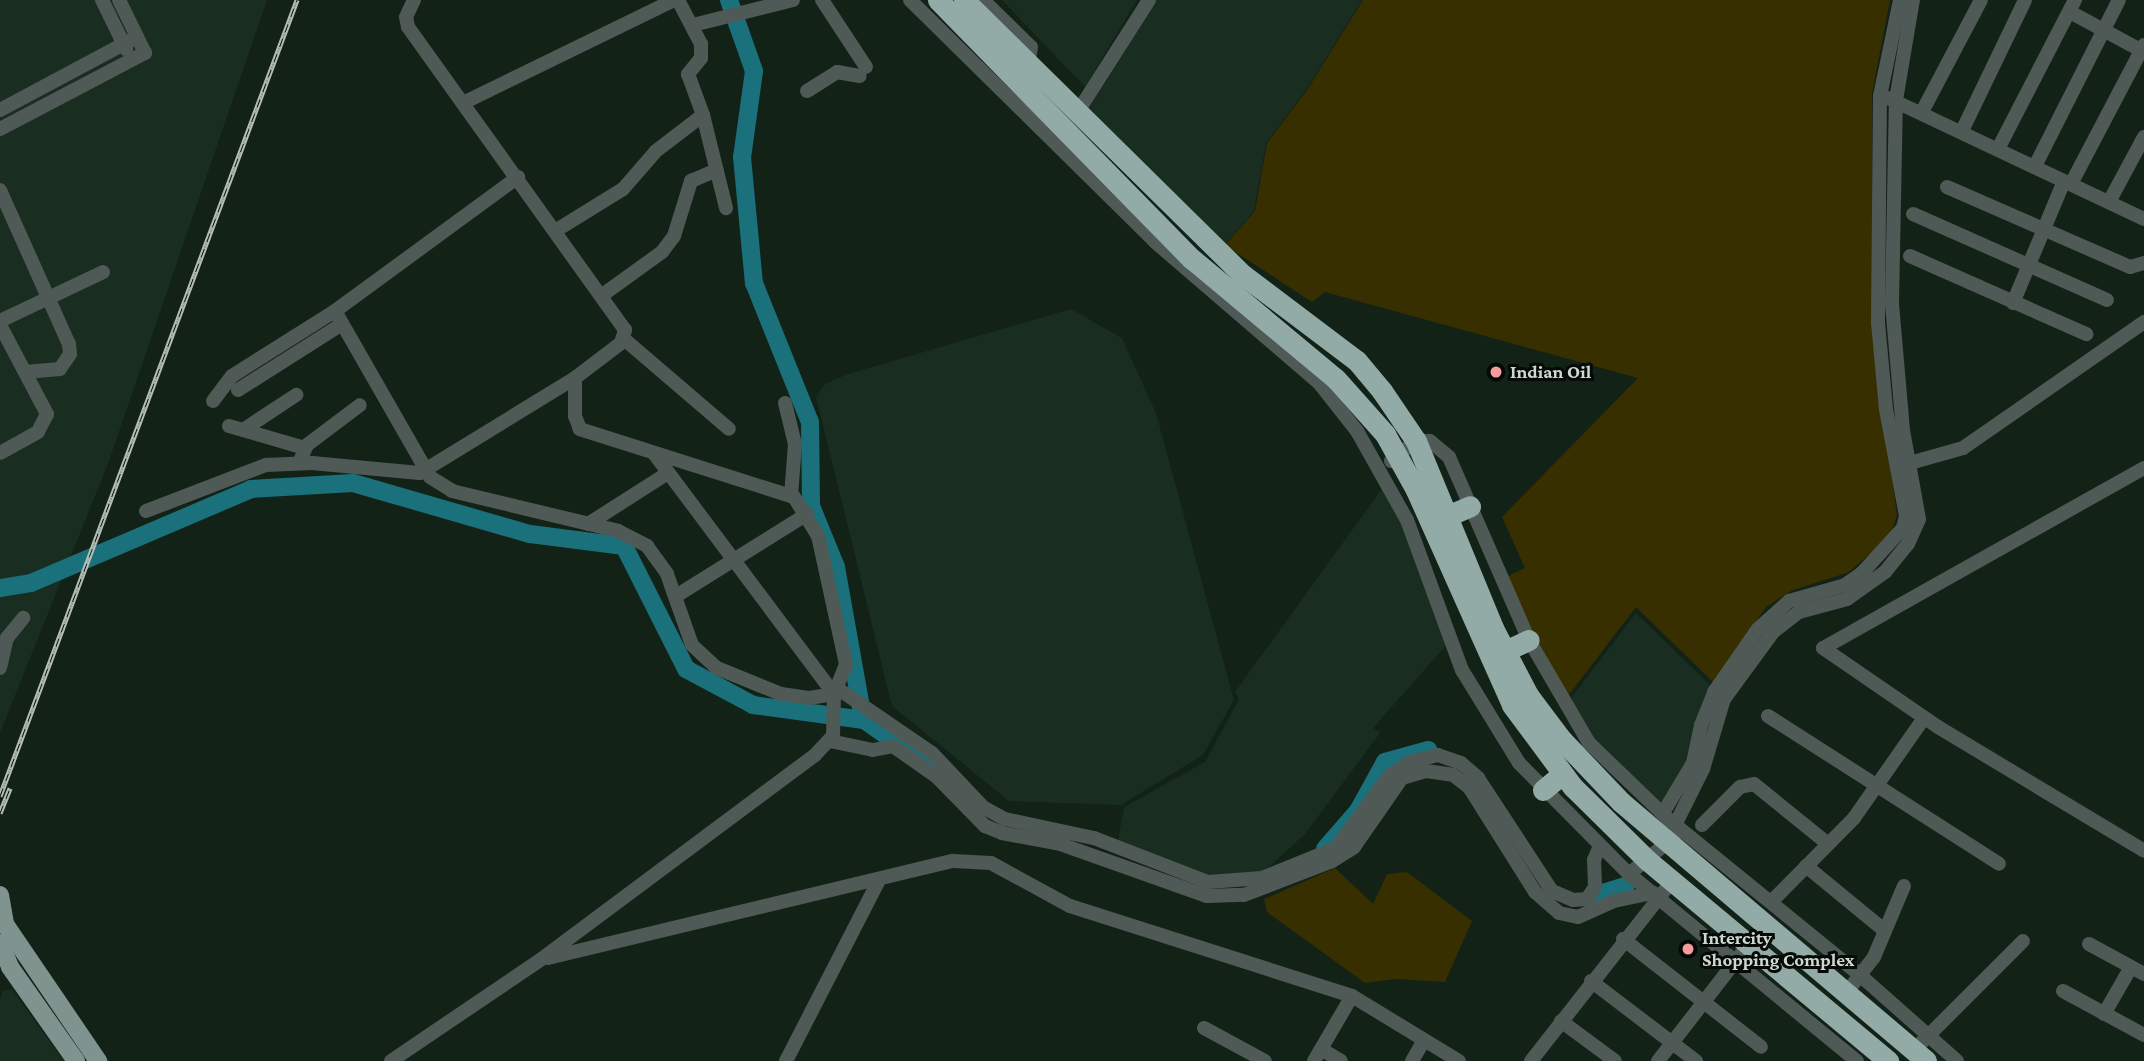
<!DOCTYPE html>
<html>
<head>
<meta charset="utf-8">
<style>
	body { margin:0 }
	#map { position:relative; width:2144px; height:1061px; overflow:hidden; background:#132217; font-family:"Crimson Pro",serif }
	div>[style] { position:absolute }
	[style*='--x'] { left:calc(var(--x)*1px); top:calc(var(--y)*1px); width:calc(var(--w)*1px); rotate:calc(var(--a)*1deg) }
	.built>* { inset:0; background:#192d20 }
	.green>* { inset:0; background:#372f00 }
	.river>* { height:18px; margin:-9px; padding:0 9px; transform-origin:9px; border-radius:9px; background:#1a717b }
	.minor>* { height:14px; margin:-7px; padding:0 7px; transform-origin:7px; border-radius:7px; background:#4f5956 }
	.major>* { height:18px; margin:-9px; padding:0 9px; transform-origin:9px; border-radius:9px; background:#80948f }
	.highway>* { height:21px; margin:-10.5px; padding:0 10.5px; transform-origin:10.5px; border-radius:10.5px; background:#93aba6 }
	.rail>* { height:5px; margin-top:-2.5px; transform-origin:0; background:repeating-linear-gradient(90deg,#050a06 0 8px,#b4beb6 0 16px); box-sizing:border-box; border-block:2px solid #b4beb6 }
	.dots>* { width:19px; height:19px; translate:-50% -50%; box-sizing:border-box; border:4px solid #050a06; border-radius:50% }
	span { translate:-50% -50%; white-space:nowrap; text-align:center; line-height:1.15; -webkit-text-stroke:6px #050a06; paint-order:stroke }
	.poi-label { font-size:19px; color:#ced7d0; font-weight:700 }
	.left { translate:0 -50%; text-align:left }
</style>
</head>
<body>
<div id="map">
	<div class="built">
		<i style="clip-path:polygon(0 0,267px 0,109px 461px,0 733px)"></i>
		<i style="clip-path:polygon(1002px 0,1137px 0,1085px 87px)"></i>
		<i style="clip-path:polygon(1156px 0,1362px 0,1306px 90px,1266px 143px,1254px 211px,1225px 244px,1089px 109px)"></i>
		<i style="clip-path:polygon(1071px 309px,1122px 338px,1156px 413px,1234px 700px,1203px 755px,1121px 805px,1009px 801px,892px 706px,816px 397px,825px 384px,848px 374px)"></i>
		<i style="clip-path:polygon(1384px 486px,1403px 519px,1448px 643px,1373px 728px,1380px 733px,1305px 834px,1266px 870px,1228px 878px,1195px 873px,1118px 841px,1124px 807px,1205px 762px,1239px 699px,1235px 692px)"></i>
		<i style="clip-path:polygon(1636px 613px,1711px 686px,1690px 762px,1662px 808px,1591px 741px,1568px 702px)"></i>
		<i style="clip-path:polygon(12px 989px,64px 1061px,0 1061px,0 999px,3px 991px)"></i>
	</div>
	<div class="green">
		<i style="clip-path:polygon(1363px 0,1890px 0,1872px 94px,1872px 325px,1897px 516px,1889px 537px,1849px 572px,1791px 591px,1766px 607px,1714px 683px,1636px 607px,1568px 696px,1504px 578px,1525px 568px,1502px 517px,1638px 378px,1325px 292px,1312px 302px,1225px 245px,1255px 211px,1267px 143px,1307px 90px)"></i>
		<i style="clip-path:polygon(1335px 868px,1373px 904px,1387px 874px,1407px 872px,1472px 921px,1445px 982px,1395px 979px,1365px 983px,1267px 912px,1264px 899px)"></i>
	</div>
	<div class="river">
		<i style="--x:729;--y:0;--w:75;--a:70.6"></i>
		<i style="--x:754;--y:71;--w:87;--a:97.9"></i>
		<i style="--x:742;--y:157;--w:127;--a:84.6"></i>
		<i style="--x:754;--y:283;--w:150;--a:68.1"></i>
		<i style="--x:810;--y:422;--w:84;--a:89.3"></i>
		<i style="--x:811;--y:506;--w:66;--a:67.7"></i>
		<i style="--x:836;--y:567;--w:153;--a:79.9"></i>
		<i style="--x:0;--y:588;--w:31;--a:-9"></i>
		<i style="--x:31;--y:583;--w:239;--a:-23.1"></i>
		<i style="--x:251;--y:489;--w:102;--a:-3.4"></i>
		<i style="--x:353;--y:483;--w:184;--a:16.1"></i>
		<i style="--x:530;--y:534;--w:95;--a:7.3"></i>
		<i style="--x:624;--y:546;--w:138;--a:63.2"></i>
		<i style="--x:686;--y:669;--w:76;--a:28.2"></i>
		<i style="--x:753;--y:705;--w:112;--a:7.7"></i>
		<i style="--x:864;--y:720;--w:106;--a:35"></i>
		<i style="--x:1325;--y:849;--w:50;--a:-49"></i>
		<i style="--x:1358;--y:811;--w:56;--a:-61.1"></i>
		<i style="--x:1385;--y:762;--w:45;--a:-15.6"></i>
		<i style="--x:1596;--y:895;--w:31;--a:-17"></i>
	</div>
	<div class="minor">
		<i style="--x:102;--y:0;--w:55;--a:63.9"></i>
		<i style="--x:678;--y:0;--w:50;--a:62.4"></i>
		<i style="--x:701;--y:44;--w:14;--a:90"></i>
		<i style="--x:701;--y:58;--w:21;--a:129"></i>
		<i style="--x:688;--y:74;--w:44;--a:69.9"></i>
		<i style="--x:703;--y:115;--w:96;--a:76.1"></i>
		<i style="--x:822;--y:0;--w:80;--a:56.7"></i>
		<i style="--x:910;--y:0;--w:343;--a:44.6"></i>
		<i style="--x:1154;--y:241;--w:218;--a:40.7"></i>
		<i style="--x:1319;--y:383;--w:61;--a:51.6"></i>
		<i style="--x:1357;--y:431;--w:102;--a:60.7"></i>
		<i style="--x:1407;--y:520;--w:160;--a:69.9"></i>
		<i style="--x:1462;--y:670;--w:109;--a:58.5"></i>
		<i style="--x:1519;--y:763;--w:156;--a:45.3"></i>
		<i style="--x:1629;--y:874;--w:295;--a:39.4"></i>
		<i style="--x:983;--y:0;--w:67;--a:44.4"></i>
		<i style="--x:1031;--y:47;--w:17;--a:100"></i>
		<i style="--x:2070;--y:12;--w:84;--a:28.4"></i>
		<i style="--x:693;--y:25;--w:103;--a:-14"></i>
		<i style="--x:807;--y:91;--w:36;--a:-32"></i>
		<i style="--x:837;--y:72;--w:23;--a:10"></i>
		<i style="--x:1888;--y:98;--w:283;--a:25.3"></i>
		<i style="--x:463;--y:103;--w:235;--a:-26"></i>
		<i style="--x:0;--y:110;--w:155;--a:-28.1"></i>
		<i style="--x:1923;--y:110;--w:124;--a:-62.2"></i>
		<i style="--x:1077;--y:113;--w:134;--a:-57.5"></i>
		<i style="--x:0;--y:129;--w:164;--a:-27.7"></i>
		<i style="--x:145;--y:53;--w:59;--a:-116.1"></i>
		<i style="--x:1962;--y:131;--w:145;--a:-64.3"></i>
		<i style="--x:1998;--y:149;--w:168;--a:-62.7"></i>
		<i style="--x:2035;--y:166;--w:186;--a:-63.2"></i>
		<i style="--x:2071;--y:184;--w:157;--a:-62.3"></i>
		<i style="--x:1947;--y:187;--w:200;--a:23.6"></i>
		<i style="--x:2130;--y:267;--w:15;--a:-16"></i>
		<i style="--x:0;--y:190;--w:169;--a:65.9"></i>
		<i style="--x:69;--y:344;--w:10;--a:84"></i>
		<i style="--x:70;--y:354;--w:18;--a:124"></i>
		<i style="--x:60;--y:369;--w:35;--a:175"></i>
		<i style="--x:2109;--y:202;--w:74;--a:-61.7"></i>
		<i style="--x:1913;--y:214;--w:212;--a:23.9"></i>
		<i style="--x:555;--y:231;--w:80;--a:-31.7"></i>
		<i style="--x:623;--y:189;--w:50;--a:-49"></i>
		<i style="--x:656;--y:151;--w:59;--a:-37.5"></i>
		<i style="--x:1910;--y:256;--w:193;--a:23.9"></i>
		<i style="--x:601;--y:296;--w:75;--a:-35.8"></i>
		<i style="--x:662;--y:252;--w:20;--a:-53"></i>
		<i style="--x:674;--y:236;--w:58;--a:-72.8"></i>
		<i style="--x:691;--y:181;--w:28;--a:-23"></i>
		<i style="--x:2013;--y:303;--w:132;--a:-67.3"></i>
		<i style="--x:335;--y:311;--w:191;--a:60.2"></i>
		<i style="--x:430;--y:477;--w:26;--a:32"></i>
		<i style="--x:452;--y:491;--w:171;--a:13.5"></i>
		<i style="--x:618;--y:531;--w:33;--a:27"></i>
		<i style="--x:647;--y:546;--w:34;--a:54"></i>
		<i style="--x:667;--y:574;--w:75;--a:70.6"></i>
		<i style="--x:692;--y:645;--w:34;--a:43"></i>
		<i style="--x:717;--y:668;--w:69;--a:22.1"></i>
		<i style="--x:781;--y:694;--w:28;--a:8"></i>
		<i style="--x:809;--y:698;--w:25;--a:-9"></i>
		<i style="--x:834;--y:694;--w:301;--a:-126.8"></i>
		<i style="--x:0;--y:321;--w:114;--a:-25.4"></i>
		<i style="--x:0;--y:325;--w:101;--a:62.2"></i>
		<i style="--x:47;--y:414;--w:20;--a:117"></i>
		<i style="--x:38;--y:432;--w:43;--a:151.1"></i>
		<i style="--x:624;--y:339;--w:138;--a:40.6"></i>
		<i style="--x:238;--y:390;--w:123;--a:-32.4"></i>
		<i style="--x:213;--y:401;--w:31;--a:-53"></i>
		<i style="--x:232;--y:376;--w:122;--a:-32.3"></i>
		<i style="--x:335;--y:311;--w:227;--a:-36.2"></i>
		<i style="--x:785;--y:403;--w:42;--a:76.3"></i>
		<i style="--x:795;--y:444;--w:52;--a:94.4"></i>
		<i style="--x:229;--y:426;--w:79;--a:16.1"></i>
		<i style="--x:243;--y:430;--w:64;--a:-33.4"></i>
		<i style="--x:1391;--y:461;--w:32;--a:-39"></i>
		<i style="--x:1416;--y:441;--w:14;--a:0"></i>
		<i style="--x:1430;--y:441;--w:25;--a:40"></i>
		<i style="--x:1449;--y:457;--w:200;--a:66.4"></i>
		<i style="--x:1529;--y:640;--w:119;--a:59.8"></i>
		<i style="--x:1589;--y:743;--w:110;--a:43.9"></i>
		<i style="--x:1668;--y:819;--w:249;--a:39.1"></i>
		<i style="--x:1861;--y:976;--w:128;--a:41.5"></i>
		<i style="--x:299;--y:463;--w:20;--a:-66"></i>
		<i style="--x:307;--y:445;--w:66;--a:-37"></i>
		<i style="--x:1910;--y:463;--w:55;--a:-15.8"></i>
		<i style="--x:1963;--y:448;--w:221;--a:-34.8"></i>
		<i style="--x:2144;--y:468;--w:368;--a:150.7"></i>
		<i style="--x:1823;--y:648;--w:140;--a:34.5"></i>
		<i style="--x:1938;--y:727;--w:240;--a:31"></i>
		<i style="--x:146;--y:511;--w:129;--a:-21"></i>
		<i style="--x:266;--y:465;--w:46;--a:-2.5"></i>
		<i style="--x:312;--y:463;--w:108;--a:5.3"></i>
		<i style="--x:420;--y:473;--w:182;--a:-31.5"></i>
		<i style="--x:588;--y:524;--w:95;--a:-32.5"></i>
		<i style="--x:676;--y:596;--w:155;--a:-32"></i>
		<i style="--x:0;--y:668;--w:31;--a:-77"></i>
		<i style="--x:7;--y:638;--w:26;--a:-51"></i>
		<i style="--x:837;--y:688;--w:115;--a:34.4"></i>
		<i style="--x:932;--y:753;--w:74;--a:46.6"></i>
		<i style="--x:983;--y:807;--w:25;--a:29"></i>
		<i style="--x:1005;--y:819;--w:91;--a:12.1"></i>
		<i style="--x:1094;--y:838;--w:122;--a:21.1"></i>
		<i style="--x:1208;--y:882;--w:54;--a:-4.2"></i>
		<i style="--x:1262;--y:878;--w:80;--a:-22.1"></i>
		<i style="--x:1336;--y:848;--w:89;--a:-53.6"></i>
		<i style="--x:1389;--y:776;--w:25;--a:-34"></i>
		<i style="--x:1410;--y:762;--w:29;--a:-14"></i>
		<i style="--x:1438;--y:755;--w:24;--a:19"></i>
		<i style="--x:1461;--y:763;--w:23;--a:41"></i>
		<i style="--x:1478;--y:778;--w:135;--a:56.8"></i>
		<i style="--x:1552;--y:891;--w:23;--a:23"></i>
		<i style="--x:1573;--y:900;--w:14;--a:-4"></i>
		<i style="--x:1587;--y:899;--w:14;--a:-56"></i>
		<i style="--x:1595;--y:887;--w:27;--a:-92"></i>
		<i style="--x:1594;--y:860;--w:15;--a:-67"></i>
		<i style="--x:1768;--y:716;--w:274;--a:32.6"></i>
		<i style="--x:830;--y:741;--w:44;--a:11.8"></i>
		<i style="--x:873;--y:750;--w:20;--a:-11"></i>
		<i style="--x:893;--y:746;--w:54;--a:35.2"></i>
		<i style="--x:937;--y:777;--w:69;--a:45.6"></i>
		<i style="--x:985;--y:826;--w:18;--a:22"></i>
		<i style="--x:1002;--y:833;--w:59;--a:10.7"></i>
		<i style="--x:1060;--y:844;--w:156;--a:19.5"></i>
		<i style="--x:1207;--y:896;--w:37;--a:-2"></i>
		<i style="--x:1244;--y:895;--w:94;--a:-21.1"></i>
		<i style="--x:1332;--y:861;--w:26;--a:-32"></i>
		<i style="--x:1354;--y:847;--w:84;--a:-55.2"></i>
		<i style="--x:1402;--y:778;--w:25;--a:-16"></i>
		<i style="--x:1426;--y:771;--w:27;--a:8"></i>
		<i style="--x:1453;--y:775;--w:20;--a:37"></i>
		<i style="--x:1469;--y:787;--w:124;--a:57.8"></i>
		<i style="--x:1535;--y:892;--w:32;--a:41"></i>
		<i style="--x:1559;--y:913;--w:19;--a:12"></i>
		<i style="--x:1578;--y:917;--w:39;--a:-24"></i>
		<i style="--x:1614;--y:901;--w:40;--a:-12"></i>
		<i style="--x:1663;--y:813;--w:58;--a:-59"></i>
		<i style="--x:1693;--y:763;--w:39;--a:-78"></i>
		<i style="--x:1701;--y:725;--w:35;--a:-68"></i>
		<i style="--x:1714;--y:692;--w:77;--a:-55.1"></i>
		<i style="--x:1758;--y:629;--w:42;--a:-42.1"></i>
		<i style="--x:1789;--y:601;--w:58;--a:-15.9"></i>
		<i style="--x:1845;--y:585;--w:21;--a:-35"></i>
		<i style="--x:1862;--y:573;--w:61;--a:-47.7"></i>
		<i style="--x:1903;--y:528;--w:12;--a:-76"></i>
		<i style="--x:1906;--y:516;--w:109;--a:-100.6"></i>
		<i style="--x:1886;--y:409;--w:86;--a:-95.3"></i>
		<i style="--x:1878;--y:323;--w:227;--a:-89.5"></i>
		<i style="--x:1880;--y:96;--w:98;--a:-78.2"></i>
		<i style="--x:1675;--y:825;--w:63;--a:-63.4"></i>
		<i style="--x:1703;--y:769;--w:73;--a:-73.3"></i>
		<i style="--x:1724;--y:699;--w:83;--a:-53.8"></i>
		<i style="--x:1773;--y:632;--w:33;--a:-38"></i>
		<i style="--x:1799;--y:612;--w:50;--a:-15.2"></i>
		<i style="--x:1847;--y:599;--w:47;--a:-35.4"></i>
		<i style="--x:1885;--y:572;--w:36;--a:-51"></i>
		<i style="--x:1908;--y:544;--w:27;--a:-66"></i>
		<i style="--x:1919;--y:519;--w:90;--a:-100.2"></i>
		<i style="--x:1903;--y:430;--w:126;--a:-95"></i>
		<i style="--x:1892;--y:304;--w:204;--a:-88.9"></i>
		<i style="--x:1896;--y:100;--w:101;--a:-80.4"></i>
		<i style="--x:1702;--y:825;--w:54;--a:-45"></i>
		<i style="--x:1740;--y:787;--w:14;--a:-12"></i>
		<i style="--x:1754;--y:784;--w:95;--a:39"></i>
		<i style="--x:1806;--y:866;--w:102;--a:39.4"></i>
		<i style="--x:1629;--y:874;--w:58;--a:-39.4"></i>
		<i style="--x:1771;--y:902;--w:118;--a:-45.3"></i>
		<i style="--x:1854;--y:818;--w:122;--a:-55"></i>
		<i style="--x:1623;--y:939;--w:175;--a:38"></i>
		<i style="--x:2089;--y:944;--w:63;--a:28.6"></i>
		<i style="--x:548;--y:958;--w:416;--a:-13.5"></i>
		<i style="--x:953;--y:861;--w:38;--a:3"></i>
		<i style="--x:991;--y:863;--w:90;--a:28.6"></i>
		<i style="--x:1070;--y:906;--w:296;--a:17.7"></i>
		<i style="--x:1352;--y:996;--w:125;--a:31.3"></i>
		<i style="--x:1591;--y:981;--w:132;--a:37.3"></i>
		<i style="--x:2063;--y:991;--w:92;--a:28.5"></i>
		<i style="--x:1846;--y:993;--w:46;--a:-52.1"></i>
		<i style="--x:1874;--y:957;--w:77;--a:-67.1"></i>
		<i style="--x:2104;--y:1014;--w:54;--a:-60.1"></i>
		<i style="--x:1561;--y:1021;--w:67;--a:36.5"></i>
		<i style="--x:1204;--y:1028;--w:69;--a:28.4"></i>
		<i style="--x:1321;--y:1049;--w:23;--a:31"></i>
		<i style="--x:1914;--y:1050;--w:154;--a:-45"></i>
		<i style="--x:391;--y:1061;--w:180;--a:-34.1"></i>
		<i style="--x:540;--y:960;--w:343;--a:-36.7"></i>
		<i style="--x:815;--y:755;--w:26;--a:-47"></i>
		<i style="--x:833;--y:736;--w:42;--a:-88.6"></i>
		<i style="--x:834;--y:694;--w:32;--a:-68"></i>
		<i style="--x:846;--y:664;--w:131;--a:-102.3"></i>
		<i style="--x:818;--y:536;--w:46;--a:-121.6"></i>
		<i style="--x:794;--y:497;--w:225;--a:-162.4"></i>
		<i style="--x:580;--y:429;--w:14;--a:-111"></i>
		<i style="--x:575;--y:416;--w:38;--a:-90"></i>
		<i style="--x:575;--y:378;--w:58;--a:-37.3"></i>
		<i style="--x:621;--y:343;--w:14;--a:-73"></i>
		<i style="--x:625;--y:330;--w:373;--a:-125.6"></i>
		<i style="--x:408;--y:27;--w:10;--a:-101"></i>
		<i style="--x:406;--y:17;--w:19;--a:-65"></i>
		<i style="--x:786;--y:1061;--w:201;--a:-62.8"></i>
		<i style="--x:1314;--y:1061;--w:75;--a:-59.7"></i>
		<i style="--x:1412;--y:1061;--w:24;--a:-60"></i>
		<i style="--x:1531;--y:1061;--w:229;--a:-51.9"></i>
		<i style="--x:1658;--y:1061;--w:135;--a:-52.2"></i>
	</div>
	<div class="major">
		<i style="--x:0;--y:895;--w:29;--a:80"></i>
		<i style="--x:5;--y:924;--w:166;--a:55.8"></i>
		<i style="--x:0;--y:943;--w:26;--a:67"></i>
		<i style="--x:10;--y:967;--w:115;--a:54.9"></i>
	</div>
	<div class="highway">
		<i style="--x:938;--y:0;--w:363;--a:45.6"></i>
		<i style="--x:1192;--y:259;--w:187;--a:39.8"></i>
		<i style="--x:1336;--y:379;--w:74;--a:48.3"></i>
		<i style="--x:1385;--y:434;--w:64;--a:61"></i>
		<i style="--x:1416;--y:490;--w:235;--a:65.9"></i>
		<i style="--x:1512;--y:705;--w:102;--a:53.4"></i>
		<i style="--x:1573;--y:787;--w:104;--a:44.6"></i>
		<i style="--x:1647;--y:860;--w:314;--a:39.8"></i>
		<i style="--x:964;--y:0;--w:392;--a:44.6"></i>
		<i style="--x:1243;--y:275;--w:143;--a:37"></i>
		<i style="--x:1357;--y:361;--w:39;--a:50"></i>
		<i style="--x:1382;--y:391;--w:60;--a:55.8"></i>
		<i style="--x:1416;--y:441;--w:202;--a:67.6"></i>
		<i style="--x:1493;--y:628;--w:76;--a:62.4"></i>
		<i style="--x:1528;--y:695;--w:55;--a:53.1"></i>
		<i style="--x:1561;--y:739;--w:87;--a:46.4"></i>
		<i style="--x:1621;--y:802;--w:400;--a:40.3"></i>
		<i style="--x:1447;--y:516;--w:25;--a:-23"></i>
		<i style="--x:1505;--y:651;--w:26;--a:-25"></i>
		<i style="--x:1543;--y:790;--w:25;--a:-40"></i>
	</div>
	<div class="rail">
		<i style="--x:0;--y:796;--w:850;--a:-69.54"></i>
		<i style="--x:0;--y:813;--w:27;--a:-68"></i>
	</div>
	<div class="dots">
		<i style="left:1496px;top:372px;background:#f59b9d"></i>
		<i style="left:1688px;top:949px;background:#f59b9d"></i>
	</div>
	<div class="poi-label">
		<span class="left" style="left:1510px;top:372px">Indian Oil</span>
		<span class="left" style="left:1702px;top:949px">Intercity<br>Shopping Complex</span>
	</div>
</div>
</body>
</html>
